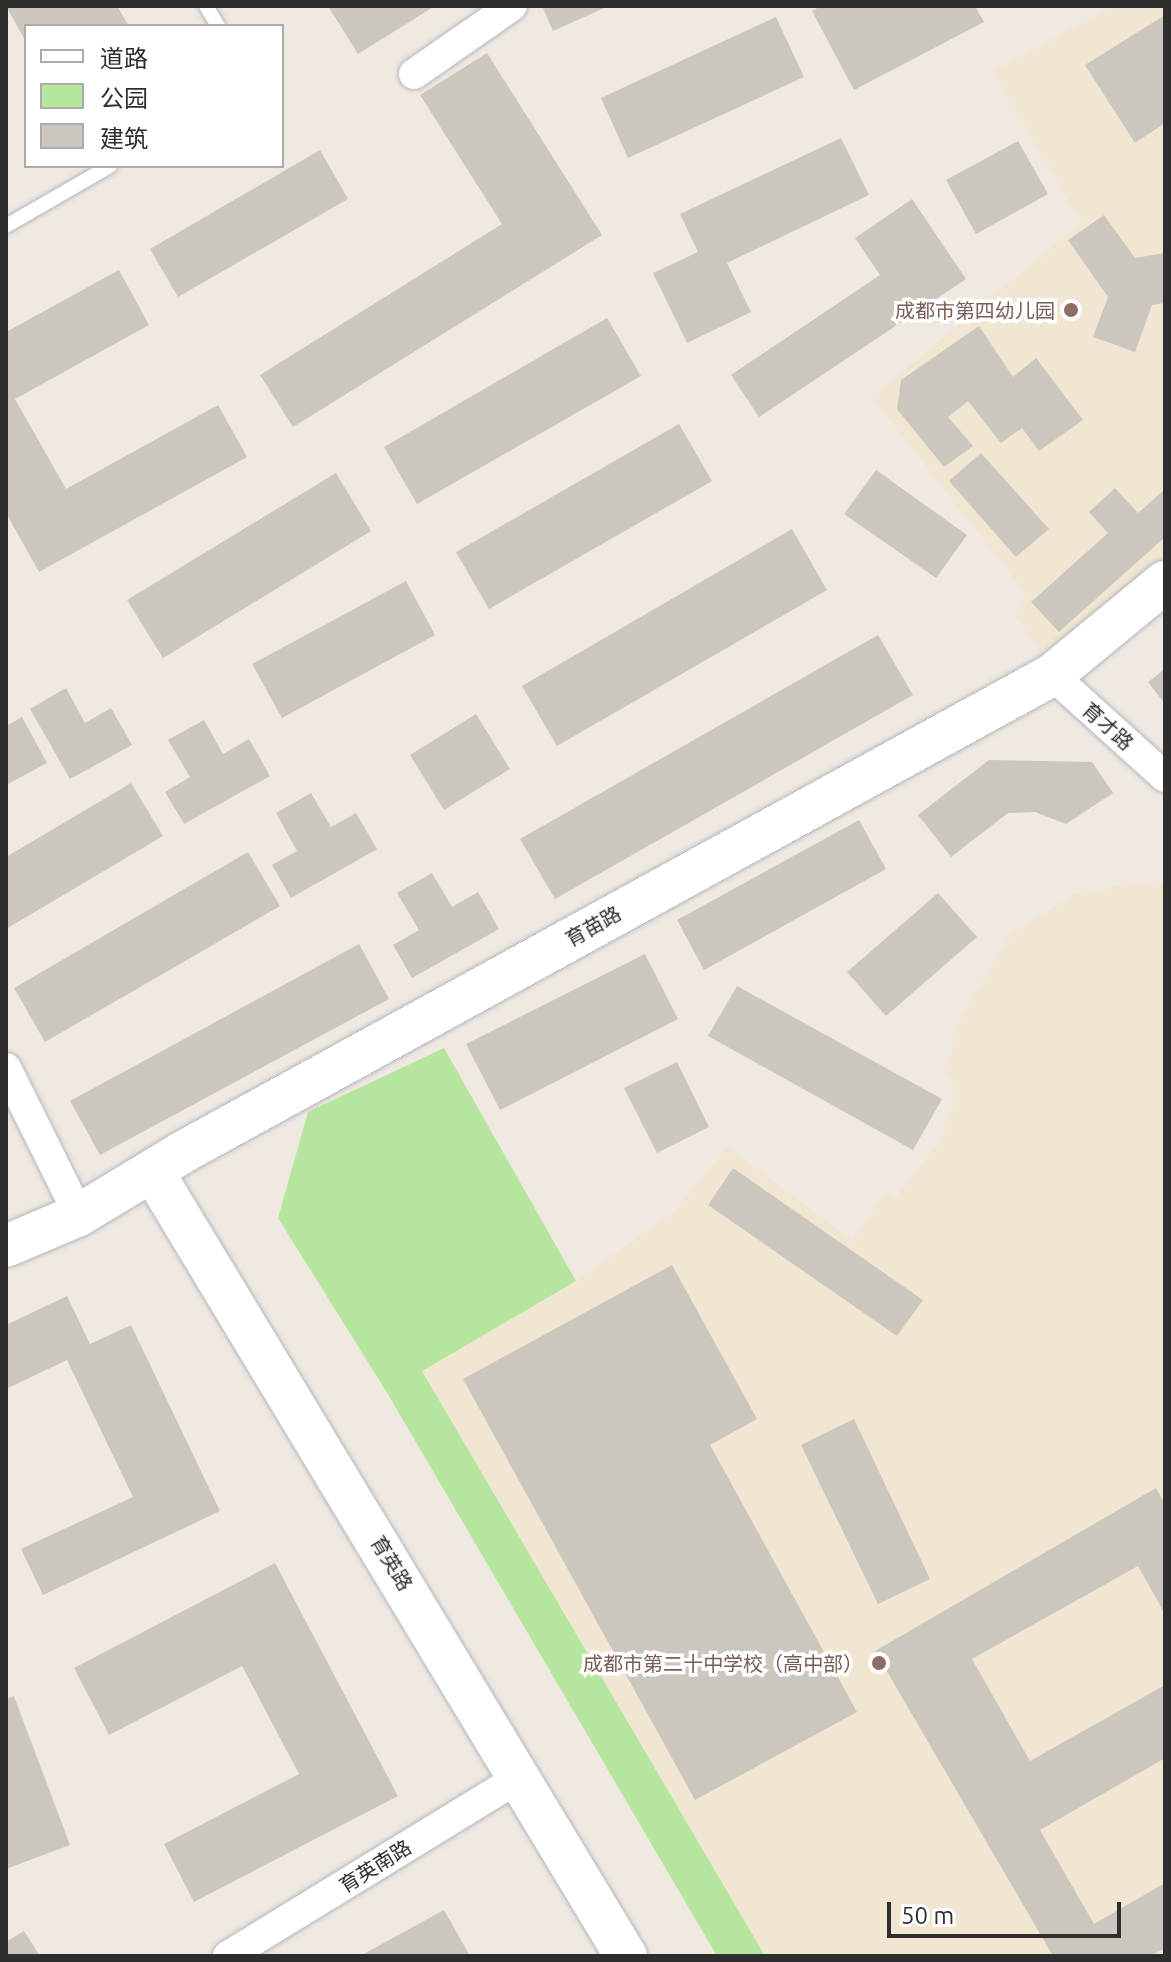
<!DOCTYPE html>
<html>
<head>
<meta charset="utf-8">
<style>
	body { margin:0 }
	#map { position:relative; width:1171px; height:1962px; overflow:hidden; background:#efe9e1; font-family:Ubuntu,"Noto Sans SC",sans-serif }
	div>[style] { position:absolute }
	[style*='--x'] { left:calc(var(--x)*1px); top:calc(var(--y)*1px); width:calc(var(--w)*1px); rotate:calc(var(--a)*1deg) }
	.education>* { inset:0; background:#f0e6d1 }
	.green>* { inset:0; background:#b6e59e }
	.building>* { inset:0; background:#cbc7bf }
	.roads { filter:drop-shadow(0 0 2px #b4b7c1) drop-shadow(0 0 2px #b4b7c1) }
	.lane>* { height:14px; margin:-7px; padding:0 7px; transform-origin:7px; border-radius:7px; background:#fff }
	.street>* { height:30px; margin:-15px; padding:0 15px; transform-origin:15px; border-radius:15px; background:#fff }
	.secondary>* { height:42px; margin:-21px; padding:0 21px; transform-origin:21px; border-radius:21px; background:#fff }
	.dots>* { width:22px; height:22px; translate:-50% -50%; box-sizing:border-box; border:4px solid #fff; border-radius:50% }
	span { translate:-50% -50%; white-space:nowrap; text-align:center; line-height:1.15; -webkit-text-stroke:7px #fff; paint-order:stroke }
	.education-label { font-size:20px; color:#785e54 }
	.right { translate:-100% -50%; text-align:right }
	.street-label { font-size:20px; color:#2e2e2e }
	.frame { position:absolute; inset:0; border:8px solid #2e2e2e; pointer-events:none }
	.legend { position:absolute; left:24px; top:24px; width:260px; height:144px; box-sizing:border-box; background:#fff; border:2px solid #ababab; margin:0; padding:10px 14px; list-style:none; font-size:24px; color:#2e2e2e }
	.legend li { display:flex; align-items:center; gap:16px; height:40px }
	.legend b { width:40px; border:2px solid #ababab }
	.scale { position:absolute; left:887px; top:1902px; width:234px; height:36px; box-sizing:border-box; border:4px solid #2e2e2e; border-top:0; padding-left:10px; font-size:24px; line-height:28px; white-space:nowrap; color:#2e2e2e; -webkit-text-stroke:6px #fff; paint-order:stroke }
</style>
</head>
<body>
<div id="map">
	<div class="education">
		<i style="clip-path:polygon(1113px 6px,1165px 6px,1165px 556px,1047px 659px,1015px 616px,1026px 594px,872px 397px,1081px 223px,993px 71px)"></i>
		<i style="clip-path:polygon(1134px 883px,1165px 884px,1165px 1956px,765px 1956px,422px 1370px,576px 1281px,673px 1212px,728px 1147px,853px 1241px,887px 1191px,896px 1197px,940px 1141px,958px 1091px,946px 1072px,958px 1022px,1011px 933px,1075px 894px)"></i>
	</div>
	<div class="green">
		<i style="clip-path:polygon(444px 1048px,576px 1281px,422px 1371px,765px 1956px,717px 1956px,386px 1391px,278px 1218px,308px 1112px)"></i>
	</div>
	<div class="building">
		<i style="clip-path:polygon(6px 6px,117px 6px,129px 26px,26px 26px,26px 42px)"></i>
		<i style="clip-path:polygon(328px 6px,435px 6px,358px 54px)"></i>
		<i style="clip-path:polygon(542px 6px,609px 6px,553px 31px)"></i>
		<i style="clip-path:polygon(821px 6px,975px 6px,984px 22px,854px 90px,812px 11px)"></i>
		<i style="clip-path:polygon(1165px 15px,1165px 123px,1135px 143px,1085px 65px)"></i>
		<i style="clip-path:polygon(776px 17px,804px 77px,628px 158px,601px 98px)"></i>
		<i style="clip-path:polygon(487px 53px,602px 235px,293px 427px,260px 375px,502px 224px,420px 95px)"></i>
		<i style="clip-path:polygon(841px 138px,869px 195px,727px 263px,751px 312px,687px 343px,653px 273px,698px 252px,680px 214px)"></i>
		<i style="clip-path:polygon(1018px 141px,1048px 194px,976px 234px,946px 180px)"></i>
		<i style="clip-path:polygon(320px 150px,348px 199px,178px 297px,150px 249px)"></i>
		<i style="clip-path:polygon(912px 199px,966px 279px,759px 417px,731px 375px,880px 275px,855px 238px)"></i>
		<i style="clip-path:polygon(1104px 215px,1135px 258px,1165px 253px,1165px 303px,1152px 305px,1135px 352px,1093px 337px,1108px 297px,1068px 240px)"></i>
		<i style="clip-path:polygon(119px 270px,149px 325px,15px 399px,66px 489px,218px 405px,247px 457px,39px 572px,6px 513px,6px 332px)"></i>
		<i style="clip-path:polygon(607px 318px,641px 376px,417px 504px,384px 447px)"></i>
		<i style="clip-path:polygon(979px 326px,1013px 377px,1036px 358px,1083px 420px,1039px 451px,1022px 428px,1001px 443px,968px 401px,948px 417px,973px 446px,944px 467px,897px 409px,901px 380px)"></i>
		<i style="clip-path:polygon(679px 424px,712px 481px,489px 609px,456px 552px)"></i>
		<i style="clip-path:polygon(981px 453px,1049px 529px,1016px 557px,949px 481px)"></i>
		<i style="clip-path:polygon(876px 470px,967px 535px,936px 578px,844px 514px)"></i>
		<i style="clip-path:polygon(336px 473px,371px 531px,163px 658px,127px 600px)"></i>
		<i style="clip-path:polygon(1115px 488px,1138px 513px,1165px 489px,1165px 537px,1059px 632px,1031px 602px,1108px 533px,1089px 512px)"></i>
		<i style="clip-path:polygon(792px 529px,827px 590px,557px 746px,522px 686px)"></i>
		<i style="clip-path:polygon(406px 581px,435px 635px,282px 718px,252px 664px)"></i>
		<i style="clip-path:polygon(878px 635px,913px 695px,555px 899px,520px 839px)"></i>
		<i style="clip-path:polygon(1165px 669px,1165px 704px,1148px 682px)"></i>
		<i style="clip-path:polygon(66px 688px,85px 723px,111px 708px,132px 745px,70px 779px,30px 709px)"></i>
		<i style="clip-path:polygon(476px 714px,510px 769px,444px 810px,410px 755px)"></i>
		<i style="clip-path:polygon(22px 717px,47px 763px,6px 785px,6px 726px)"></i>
		<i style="clip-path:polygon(204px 720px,223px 754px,249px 739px,270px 776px,184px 824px,165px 792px,190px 777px,168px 740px)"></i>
		<i style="clip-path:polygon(989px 760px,1092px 762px,1113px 793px,1066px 824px,1035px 812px,1008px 813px,951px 857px,918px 815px)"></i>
		<i style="clip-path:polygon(131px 783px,163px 836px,6px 929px,6px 857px)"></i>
		<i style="clip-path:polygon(311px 793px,331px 827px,356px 813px,377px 849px,291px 898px,272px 865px,297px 851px,276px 813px)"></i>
		<i style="clip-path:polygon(859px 820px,886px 869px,704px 970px,677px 920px)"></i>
		<i style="clip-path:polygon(248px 852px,280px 906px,45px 1042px,14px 988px)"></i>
		<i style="clip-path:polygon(432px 873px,452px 907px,478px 892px,499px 929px,412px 978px,393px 945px,419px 930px,397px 893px)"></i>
		<i style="clip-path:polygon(938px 893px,977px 937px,886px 1016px,847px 972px)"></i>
		<i style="clip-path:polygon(359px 944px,389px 999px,100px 1155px,70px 1101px)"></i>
		<i style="clip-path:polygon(645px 954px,678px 1019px,500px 1110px,466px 1044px)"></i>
		<i style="clip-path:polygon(737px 986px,942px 1099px,913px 1150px,708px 1036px)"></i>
		<i style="clip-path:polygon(677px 1062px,709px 1127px,657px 1153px,624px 1088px)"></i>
		<i style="clip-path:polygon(733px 1168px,923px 1300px,897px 1336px,708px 1205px)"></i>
		<i style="clip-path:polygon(672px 1265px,757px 1419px,710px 1445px,857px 1712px,695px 1800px,463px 1379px)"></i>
		<i style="clip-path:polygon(67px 1296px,90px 1344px,131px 1325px,220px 1511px,43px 1595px,21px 1549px,133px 1497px,67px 1360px,6px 1389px,6px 1325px)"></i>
		<i style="clip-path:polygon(854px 1419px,930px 1579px,878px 1604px,801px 1445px)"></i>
		<i style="clip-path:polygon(1156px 1488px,1165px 1504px,1165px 1614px,1138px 1566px,972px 1659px,1030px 1761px,1165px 1685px,1165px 1758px,1040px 1830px,1094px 1924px,1165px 1883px,1165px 1948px,1150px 1956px,1053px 1956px,875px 1651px)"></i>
		<i style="clip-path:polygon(275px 1563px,398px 1796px,194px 1902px,164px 1844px,299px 1774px,242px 1666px,109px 1735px,74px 1668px)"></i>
		<i style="clip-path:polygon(14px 1696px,70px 1845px,6px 1869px,6px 1699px)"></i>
		<i style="clip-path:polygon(444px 1910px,470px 1956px,360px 1956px)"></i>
		<i style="clip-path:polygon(24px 1931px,40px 1956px,6px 1956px,6px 1942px)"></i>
	</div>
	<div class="roads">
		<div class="lane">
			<i style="--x:206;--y:6;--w:23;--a:59"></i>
			<i style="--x:6;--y:226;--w:120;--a:-30"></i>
		</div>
		<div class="street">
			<i style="--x:414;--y:74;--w:119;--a:-34.8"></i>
			<i style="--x:1052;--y:675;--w:152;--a:42.1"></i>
			<i style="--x:6;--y:1068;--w:164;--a:63.6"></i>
			<i style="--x:228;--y:1956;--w:345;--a:-31.5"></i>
		</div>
		<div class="secondary">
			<i style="--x:153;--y:1172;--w:916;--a:58.9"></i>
			<i style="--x:6;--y:1246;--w:79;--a:-23"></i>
			<i style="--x:79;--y:1215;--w:122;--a:-31.2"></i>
			<i style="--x:183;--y:1152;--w:991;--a:-28.76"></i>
			<i style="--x:1052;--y:675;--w:146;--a:-39.5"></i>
		</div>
	</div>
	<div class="dots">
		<i style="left:1071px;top:310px;background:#8d6e63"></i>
		<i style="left:879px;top:1663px;background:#8d6e63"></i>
	</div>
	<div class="education-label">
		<span class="right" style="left:1055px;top:310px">成都市第四幼儿园</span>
		<span class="right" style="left:863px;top:1663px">成都市第二十中学校（高中部）</span>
	</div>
	<div class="street-label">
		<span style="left:1108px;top:726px;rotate:42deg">育才路</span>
		<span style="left:593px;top:926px;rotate:-29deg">育苗路</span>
		<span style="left:392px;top:1563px;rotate:59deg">育英路</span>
		<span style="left:375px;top:1866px;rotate:-32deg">育英南路</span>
	</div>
	<div class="frame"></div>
	<ul class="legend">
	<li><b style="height:10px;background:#fff"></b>道路</li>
	<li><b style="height:22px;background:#b6e59e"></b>公园</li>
	<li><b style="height:22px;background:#cbc7bf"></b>建筑</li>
	</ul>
	<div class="scale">50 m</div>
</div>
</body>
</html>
